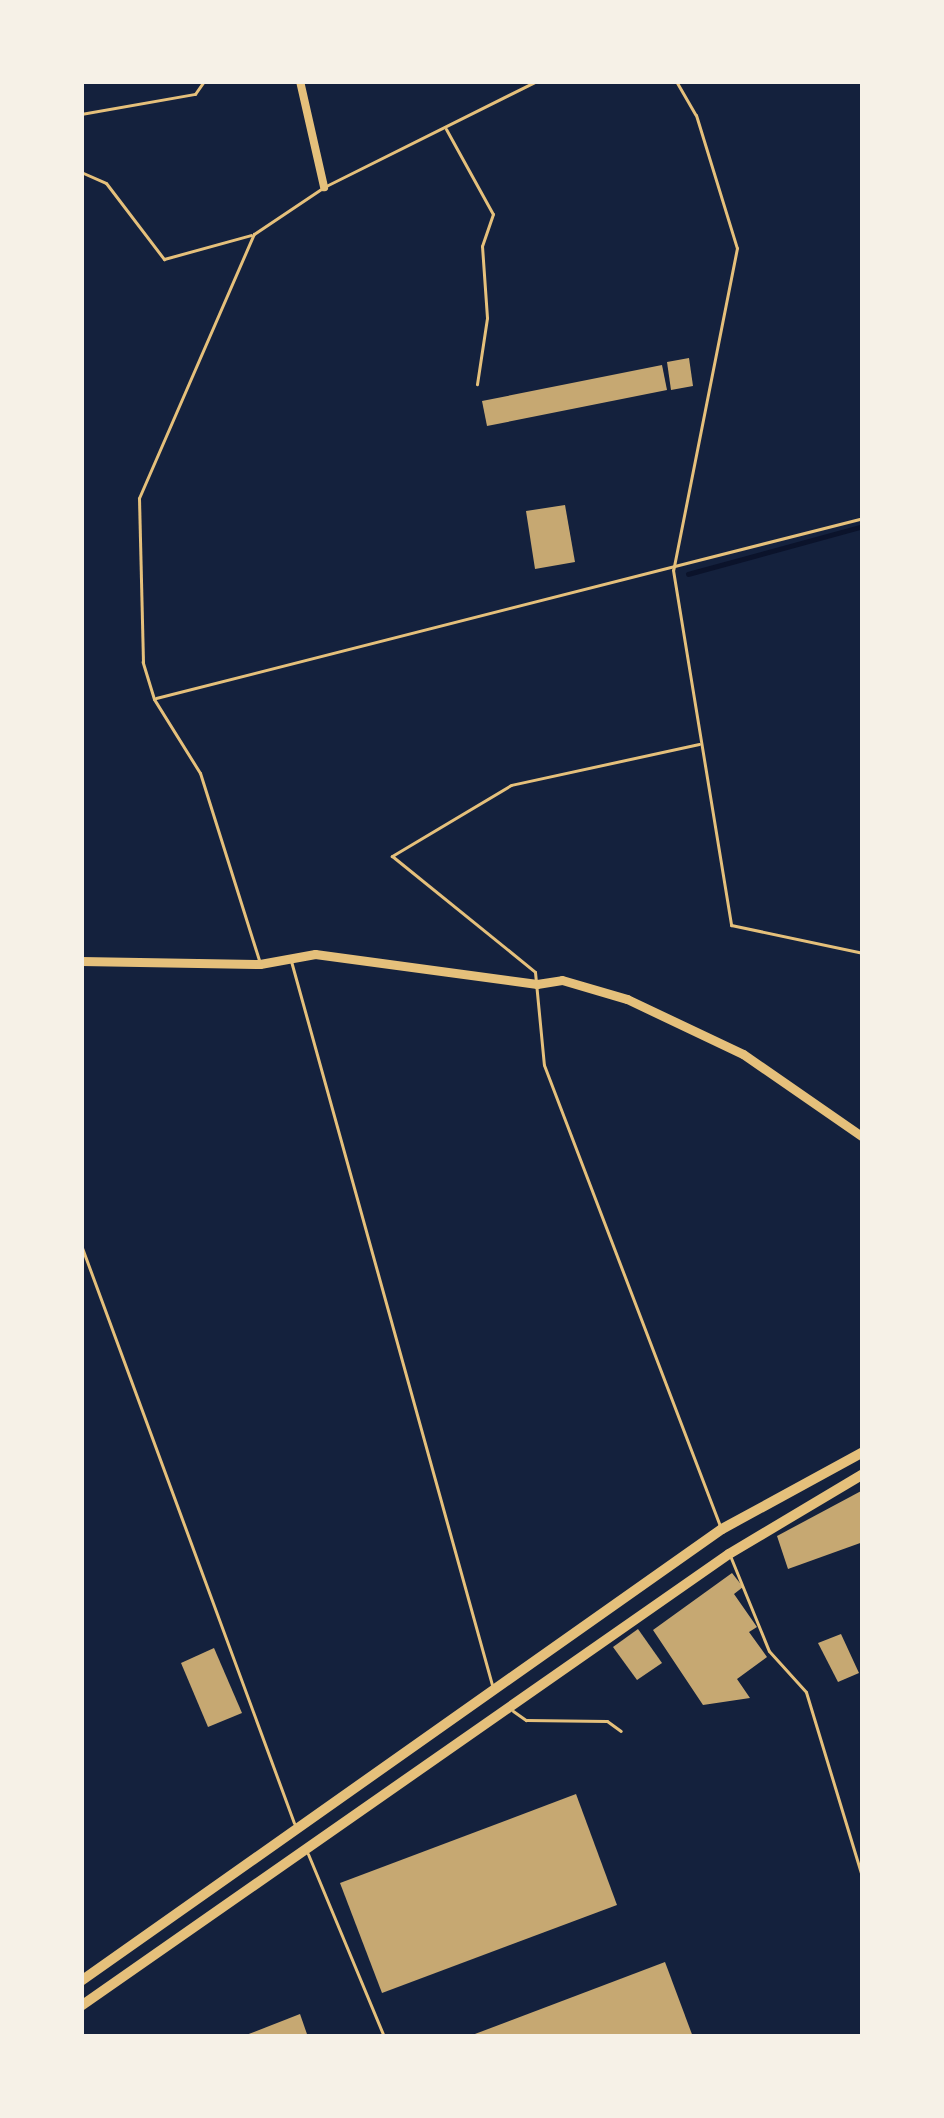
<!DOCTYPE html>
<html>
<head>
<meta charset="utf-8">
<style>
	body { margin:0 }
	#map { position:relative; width:944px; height:2118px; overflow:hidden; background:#14213d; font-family:Raleway,sans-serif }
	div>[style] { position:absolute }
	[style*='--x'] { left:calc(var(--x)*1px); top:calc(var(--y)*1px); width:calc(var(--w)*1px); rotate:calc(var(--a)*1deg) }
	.stream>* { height:4.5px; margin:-2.25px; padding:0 2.25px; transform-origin:2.25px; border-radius:2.25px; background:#0b132b }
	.building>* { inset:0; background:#c6a872 }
	.service>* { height:3px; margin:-1.5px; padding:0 1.5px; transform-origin:1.5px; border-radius:1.5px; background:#e5c07b }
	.minor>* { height:8px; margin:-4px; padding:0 4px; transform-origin:4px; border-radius:4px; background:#e5c07b }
	.tertiary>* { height:9px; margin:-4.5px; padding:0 4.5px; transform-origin:4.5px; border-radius:4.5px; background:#e5c07b }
	.secondary>* { height:10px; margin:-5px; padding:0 5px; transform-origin:5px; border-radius:5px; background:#e5c07b }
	span { translate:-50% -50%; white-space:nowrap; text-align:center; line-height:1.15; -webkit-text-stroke:9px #f6f1e7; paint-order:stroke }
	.frame { position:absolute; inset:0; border:84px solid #f6f1e7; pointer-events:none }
</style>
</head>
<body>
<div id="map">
	<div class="stream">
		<i style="--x:688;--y:574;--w:181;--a:-15.3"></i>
	</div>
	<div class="building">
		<i style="clip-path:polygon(689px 358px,693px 386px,671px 390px,667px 362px)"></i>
		<i style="clip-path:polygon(662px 365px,667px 390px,487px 426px,482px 401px)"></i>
		<i style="clip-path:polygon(565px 505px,575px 562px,535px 569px,526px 511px)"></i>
		<i style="clip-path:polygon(863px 1490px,863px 1542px,788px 1569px,777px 1536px)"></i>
		<i style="clip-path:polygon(732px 1573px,743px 1587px,734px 1594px,757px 1627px,749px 1632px,767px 1657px,737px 1679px,750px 1698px,703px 1705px,653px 1630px)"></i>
		<i style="clip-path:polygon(638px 1629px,662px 1663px,637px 1680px,613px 1647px)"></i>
		<i style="clip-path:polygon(841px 1634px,859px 1673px,838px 1682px,818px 1643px)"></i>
		<i style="clip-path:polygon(214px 1648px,242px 1713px,208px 1727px,181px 1663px)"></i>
		<i style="clip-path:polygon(576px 1794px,617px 1905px,382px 1993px,340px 1883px)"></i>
		<i style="clip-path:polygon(665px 1962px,693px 2037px,467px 2037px)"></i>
		<i style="clip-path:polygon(300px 2014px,308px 2037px,241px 2037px)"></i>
	</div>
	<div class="service">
		<i style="--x:676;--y:81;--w:39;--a:60"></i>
		<i style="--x:696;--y:115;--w:139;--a:72.9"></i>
		<i style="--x:737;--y:248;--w:328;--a:101.2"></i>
		<i style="--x:673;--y:570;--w:360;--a:80.7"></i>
		<i style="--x:731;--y:925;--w:135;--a:12"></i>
		<i style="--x:81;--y:114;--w:116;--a:-10"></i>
		<i style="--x:195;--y:94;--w:16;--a:-55"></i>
		<i style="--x:446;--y:129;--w:97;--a:61.1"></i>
		<i style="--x:493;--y:214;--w:34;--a:109"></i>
		<i style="--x:482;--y:246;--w:72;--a:86"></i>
		<i style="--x:487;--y:318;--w:67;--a:98.6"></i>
		<i style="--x:81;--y:172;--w:27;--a:24"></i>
		<i style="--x:106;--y:183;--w:96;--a:52.7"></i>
		<i style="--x:164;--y:259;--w:90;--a:-15.4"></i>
		<i style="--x:156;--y:698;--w:730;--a:-14.28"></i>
		<i style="--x:699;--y:744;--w:192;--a:167.7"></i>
		<i style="--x:511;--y:785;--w:139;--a:149.2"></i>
		<i style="--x:392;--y:856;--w:184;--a:39"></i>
		<i style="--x:535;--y:972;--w:93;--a:84.5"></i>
		<i style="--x:544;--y:1065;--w:493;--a:69.1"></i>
		<i style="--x:259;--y:960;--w:196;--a:-107.5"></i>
		<i style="--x:200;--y:773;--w:87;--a:-121.9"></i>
		<i style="--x:154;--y:699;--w:39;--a:-107"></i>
		<i style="--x:143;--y:662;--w:164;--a:-91.4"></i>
		<i style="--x:139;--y:498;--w:288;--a:-66.5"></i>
		<i style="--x:254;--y:234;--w:84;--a:-33.9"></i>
		<i style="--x:324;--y:187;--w:238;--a:-26.5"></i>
		<i style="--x:291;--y:961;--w:751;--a:74.48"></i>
		<i style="--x:81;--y:1245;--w:616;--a:69.77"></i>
		<i style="--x:731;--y:1558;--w:100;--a:67.8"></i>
		<i style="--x:769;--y:1651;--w:55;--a:47.9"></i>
		<i style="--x:806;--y:1692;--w:196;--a:73.1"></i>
		<i style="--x:513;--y:1711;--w:16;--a:35"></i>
		<i style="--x:526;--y:1720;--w:81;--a:0.7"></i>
		<i style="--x:607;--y:1721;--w:17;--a:36"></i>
		<i style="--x:308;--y:1854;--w:198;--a:67.4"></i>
	</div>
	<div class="minor">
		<i style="--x:300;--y:81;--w:109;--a:77.2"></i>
	</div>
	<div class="tertiary">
		<i style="--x:81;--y:961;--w:179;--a:1"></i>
		<i style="--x:260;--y:964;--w:56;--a:-10.3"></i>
		<i style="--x:315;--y:954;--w:224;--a:7.7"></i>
		<i style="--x:537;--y:984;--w:25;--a:-9"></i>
		<i style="--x:562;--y:980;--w:68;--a:16.3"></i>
		<i style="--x:627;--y:999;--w:128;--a:25.4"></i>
		<i style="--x:743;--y:1054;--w:146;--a:34.7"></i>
	</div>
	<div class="secondary">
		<i style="--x:81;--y:1981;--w:784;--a:-35.19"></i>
		<i style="--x:722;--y:1529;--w:161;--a:-28.6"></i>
		<i style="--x:81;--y:2006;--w:790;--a:-34.9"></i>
		<i style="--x:729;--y:1554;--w:156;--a:-30.8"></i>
	</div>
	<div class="frame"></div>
</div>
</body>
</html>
